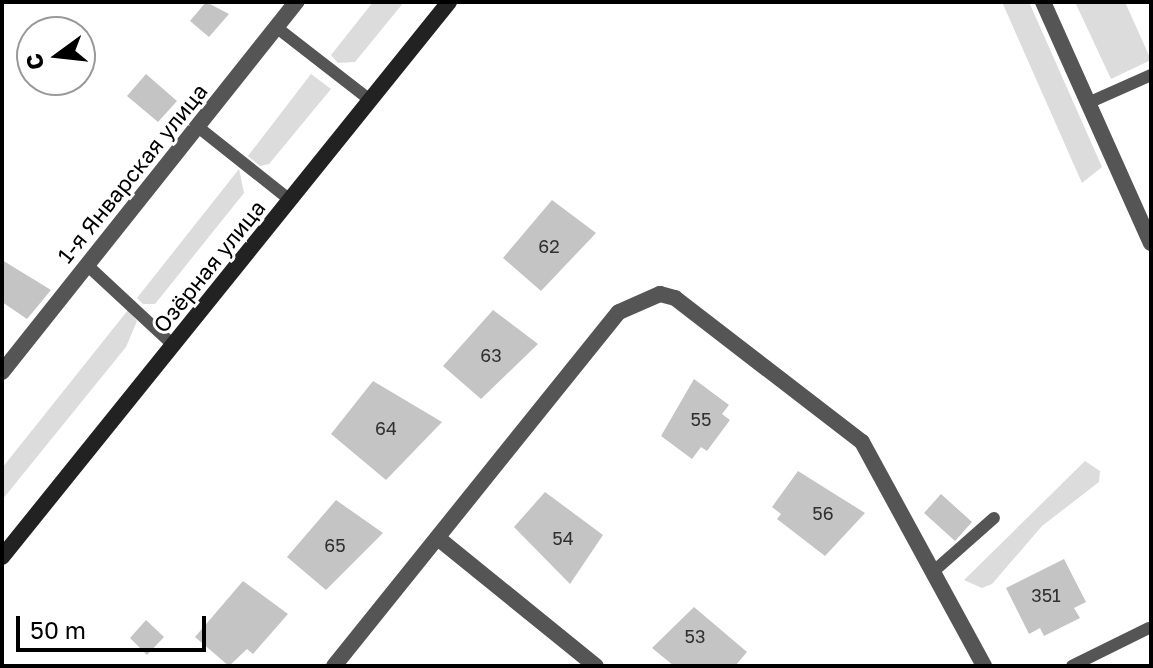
<!DOCTYPE html>
<html>
<head>
<meta charset="utf-8">
<style>
	body { margin:0 }
	#map { position:relative; width:1153px; height:668px; overflow:hidden; background:#fff; font-family:"Golos Text",sans-serif }
	div>[style] { position:absolute }
	[style*='--x'] { left:calc(var(--x)*1px); top:calc(var(--y)*1px); width:calc(var(--w)*1px); rotate:calc(var(--a)*1deg) }
	.green>* { inset:0; background:#dcdcdc }
	.building>* { inset:0; background:#c4c4c4 }
	.service>* { height:12px; margin:-6px; padding:0 6px; transform-origin:6px; border-radius:6px; background:#555 }
	.minor>* { height:16px; margin:-8px; padding:0 8px; transform-origin:8px; border-radius:8px; background:#555 }
	.tertiary>* { height:16px; margin:-8px; padding:0 8px; transform-origin:8px; border-radius:8px; background:#555 }
	.secondary>* { height:16px; margin:-8px; padding:0 8px; transform-origin:8px; border-radius:8px; background:#222 }
	span { translate:-50% -50%; white-space:nowrap; text-align:center; line-height:1.15; -webkit-text-stroke:6px #fff; paint-order:stroke }
	.number-label { font-size:18px; color:#313131 }
	.number-label span { -webkit-text-stroke-width:0 }
	.street-label { font-size:22px; color:#000 }
	.frame { position:absolute; inset:0; border:4px solid #000; pointer-events:none }
	.north { position:absolute; left:16px; top:16px; width:80px; height:80px; box-sizing:border-box; background:#fff; border:2px solid #999; border-radius:50%; rotate:255deg; font-size:22px; font-weight:700; line-height:32px; text-align:center; color:#000 }
	.north::after { content:''; display:block; margin:auto; width:28px; height:36px; background:#000; clip-path:polygon(50% 0,100% 100%,50% 72%,0 100%) }
	.scale { position:absolute; left:16px; top:616px; width:190px; height:36px; box-sizing:border-box; border:4px solid #000; border-top:0; padding-left:10px; font-size:24px; line-height:28px; white-space:nowrap; color:#000; -webkit-text-stroke:6px #fff; paint-order:stroke }
</style>
</head>
<body>
<div id="map">
	<div class="green">
		<i style="clip-path:polygon(373px 2px,404px 2px,355px 62px,338px 63px,331px 55px)"></i>
		<i style="clip-path:polygon(1002px 2px,1029px 2px,1102px 167px,1082px 183px)"></i>
		<i style="clip-path:polygon(1075px 2px,1125px 2px,1151px 60px,1111px 79px)"></i>
		<i style="clip-path:polygon(311px 74px,331px 89px,269px 164px,260px 166px,248px 156px)"></i>
		<i style="clip-path:polygon(239px 169px,244px 193px,155px 304px,143px 304px,137px 298px)"></i>
		<i style="clip-path:polygon(128px 310px,137px 321px,126px 347px,2px 500px,2px 468px)"></i>
		<i style="clip-path:polygon(1085px 461px,1100px 471px,1099px 482px,1042px 526px,992px 584px,982px 588px,964px 580px)"></i>
	</div>
	<div class="building">
		<i style="clip-path:polygon(206px 2px,229px 14px,209px 37px,190px 21px)"></i>
		<i style="clip-path:polygon(146px 74px,177px 101px,158px 122px,127px 96px)"></i>
		<i style="clip-path:polygon(552px 200px,596px 233px,541px 291px,503px 258px)"></i>
		<i style="clip-path:polygon(2px 260px,51px 290px,27px 319px,2px 302px)"></i>
		<i style="clip-path:polygon(493px 310px,538px 344px,481px 399px,443px 366px)"></i>
		<i style="clip-path:polygon(694px 379px,729px 405px,722px 414px,730px 420px,707px 451px,701px 447px,692px 459px,661px 436px)"></i>
		<i style="clip-path:polygon(373px 381px,442px 422px,386px 480px,331px 434px)"></i>
		<i style="clip-path:polygon(798px 471px,865px 513px,825px 556px,777px 519px,781px 514px,772px 507px)"></i>
		<i style="clip-path:polygon(545px 492px,603px 535px,570px 584px,514px 527px)"></i>
		<i style="clip-path:polygon(941px 494px,972px 522px,955px 541px,924px 513px)"></i>
		<i style="clip-path:polygon(336px 500px,383px 533px,326px 590px,287px 557px)"></i>
		<i style="clip-path:polygon(1064px 559px,1086px 602px,1074px 608px,1080px 618px,1044px 636px,1040px 628px,1029px 634px,1006px 588px)"></i>
		<i style="clip-path:polygon(243px 581px,288px 614px,253px 654px,247px 649px,229px 666px,195px 637px)"></i>
		<i style="clip-path:polygon(694px 607px,747px 652px,735px 666px,674px 666px,652px 648px)"></i>
		<i style="clip-path:polygon(146px 620px,164px 637px,147px 655px,130px 638px)"></i>
	</div>
	<div class="service">
		<i style="--x:276;--y:27;--w:119;--a:37.8"></i>
		<i style="--x:1088;--y:103;--w:69;--a:-24"></i>
		<i style="--x:198;--y:127;--w:117;--a:38.4"></i>
		<i style="--x:87;--y:265;--w:117;--a:42.9"></i>
		<i style="--x:934;--y:571;--w:80;--a:-41.5"></i>
		<i style="--x:1072;--y:666;--w:86;--a:-26.3"></i>
	</div>
	<div class="minor">
		<i style="--x:2;--y:372;--w:473;--a:-51.5"></i>
		<i style="--x:439;--y:539;--w:202;--a:39"></i>
		<i style="--x:334;--y:666;--w:454;--a:-51.2"></i>
		<i style="--x:619;--y:312;--w:45;--a:-23.7"></i>
		<i style="--x:660;--y:294;--w:16;--a:15"></i>
		<i style="--x:675;--y:298;--w:236;--a:37.6"></i>
		<i style="--x:862;--y:442;--w:255;--a:61.4"></i>
	</div>
	<div class="tertiary">
		<i style="--x:1043;--y:2;--w:264;--a:65.9"></i>
	</div>
	<div class="secondary">
		<i style="--x:2;--y:557;--w:713;--a:-51.15"></i>
	</div>
	<div class="number-label">
		<span style="left:549px;top:246px">62</span>
		<span style="left:491px;top:355px">63</span>
		<span style="left:701px;top:419px">55</span>
		<span style="left:386px;top:428px">64</span>
		<span style="left:823px;top:513px">56</span>
		<span style="left:563px;top:538px">54</span>
		<span style="left:335px;top:545px">65</span>
		<span style="left:1046px;top:595px">351</span>
		<span style="left:695px;top:636px">53</span>
	</div>
	<div class="street-label">
		<span style="left:132px;top:173px;rotate:-51deg">1-я Январская улица</span>
		<span style="left:209px;top:266px;rotate:-51deg">Озёрная улица</span>
	</div>
	<div class="frame"></div>
	<div class="north">С</div>
	<div class="scale">50 m</div>
</div>
</body>
</html>
